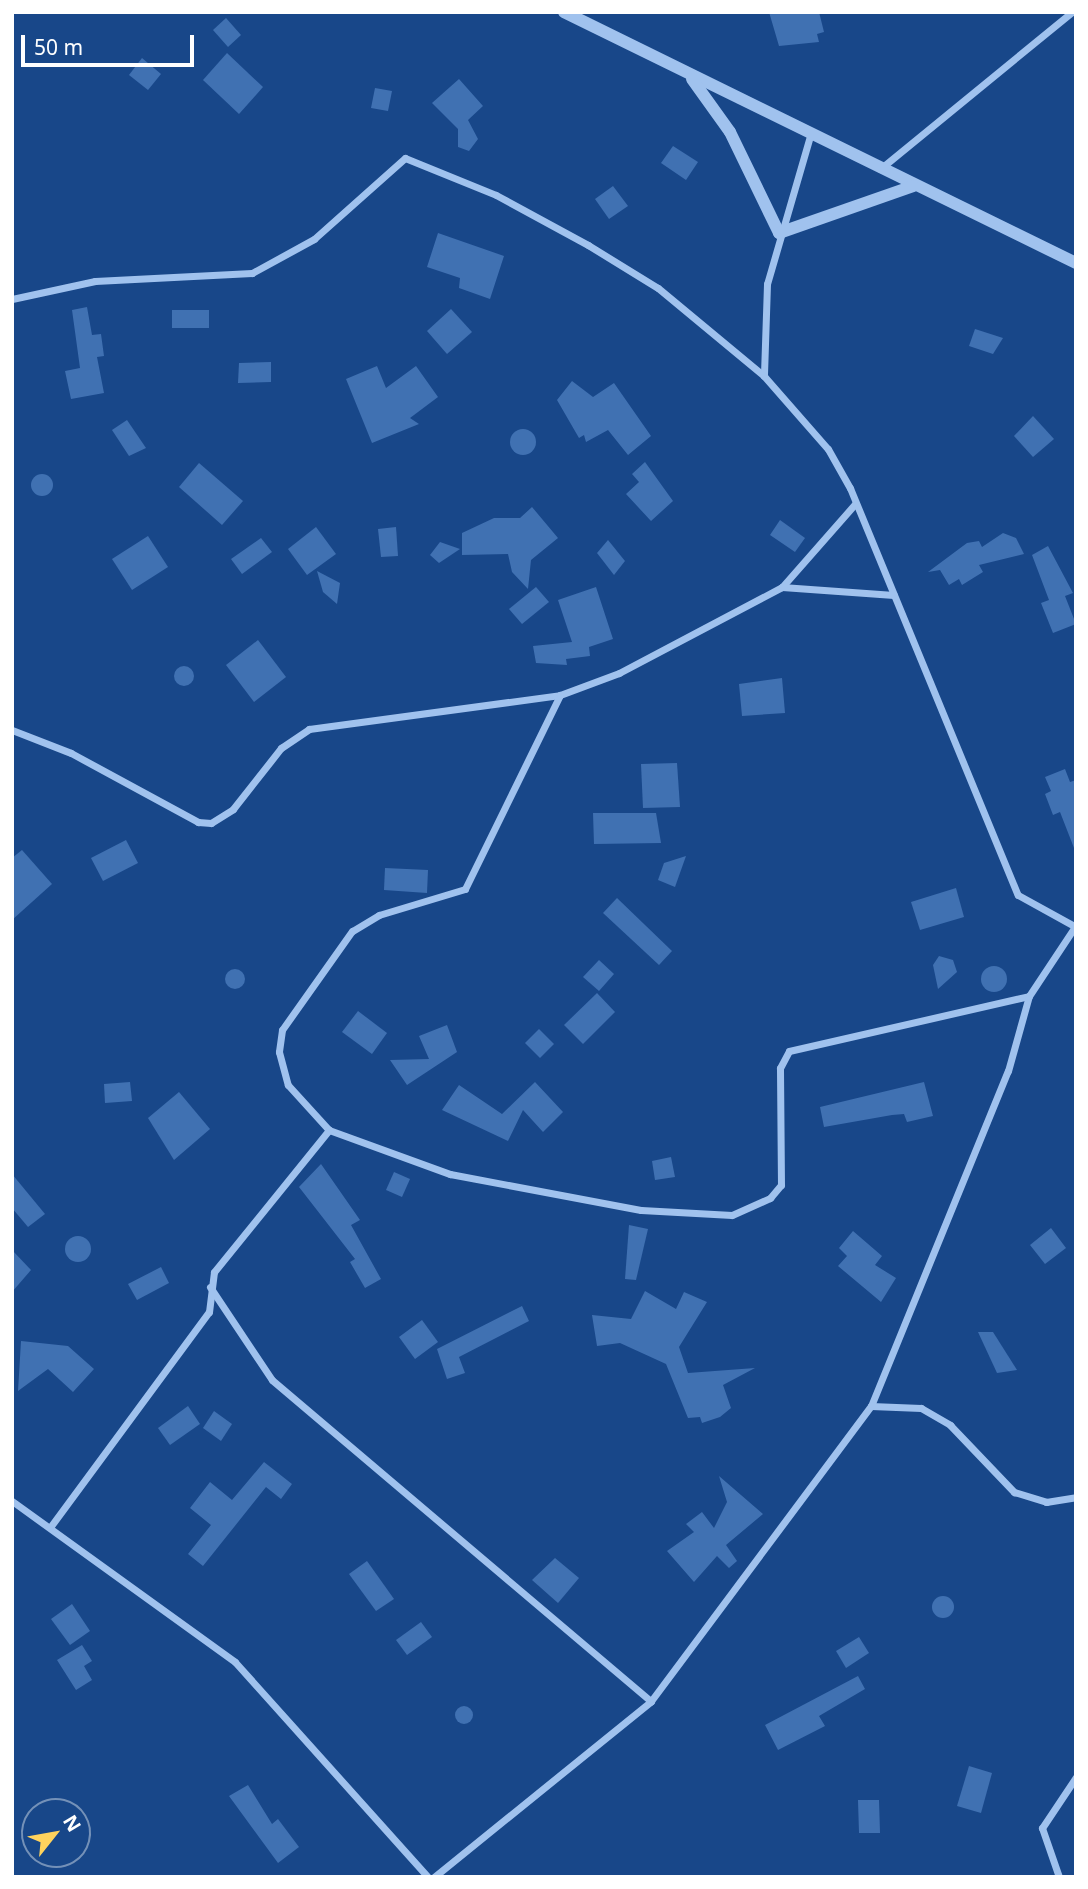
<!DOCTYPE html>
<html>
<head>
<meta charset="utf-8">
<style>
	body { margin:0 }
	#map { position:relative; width:1088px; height:1889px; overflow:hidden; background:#184789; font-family:"Noto Sans",sans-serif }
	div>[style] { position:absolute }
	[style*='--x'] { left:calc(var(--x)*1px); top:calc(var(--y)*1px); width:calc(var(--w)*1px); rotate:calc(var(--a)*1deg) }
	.building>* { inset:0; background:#4071b2 }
	.round { border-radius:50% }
	.minor>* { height:7px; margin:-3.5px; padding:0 3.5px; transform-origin:3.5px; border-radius:3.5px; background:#a0c2ee }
	.tertiary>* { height:12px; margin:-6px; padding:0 6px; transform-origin:6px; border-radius:6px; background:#a0c2ee }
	span { translate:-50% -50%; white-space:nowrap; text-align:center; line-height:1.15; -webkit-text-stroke:5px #184789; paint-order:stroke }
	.frame { position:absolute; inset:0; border:14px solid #fff; pointer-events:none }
	.north { position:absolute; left:21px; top:1798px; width:70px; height:70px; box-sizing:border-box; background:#184789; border:2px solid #7491b8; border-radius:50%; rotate:59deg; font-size:19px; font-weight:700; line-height:28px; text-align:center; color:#fff }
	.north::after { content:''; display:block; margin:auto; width:24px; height:32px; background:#ffd35d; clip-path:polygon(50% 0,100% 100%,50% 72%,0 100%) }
	.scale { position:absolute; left:21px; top:35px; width:173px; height:32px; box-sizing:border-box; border:4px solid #fff; border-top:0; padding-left:9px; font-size:21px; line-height:24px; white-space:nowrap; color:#fff; -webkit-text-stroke:5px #184789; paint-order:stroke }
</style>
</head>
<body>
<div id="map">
	<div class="building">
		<i style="clip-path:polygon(769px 12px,819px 12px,824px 32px,817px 34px,819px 42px,779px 46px)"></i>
		<i style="clip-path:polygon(226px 18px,241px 35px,228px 47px,213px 30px)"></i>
		<i style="clip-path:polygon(227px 53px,263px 87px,239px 114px,203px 80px)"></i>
		<i style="clip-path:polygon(142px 58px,161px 74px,148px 90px,129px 75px)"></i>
		<i style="clip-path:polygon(459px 79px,483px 106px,468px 120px,478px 139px,469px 151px,458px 147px,458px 129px,432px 103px)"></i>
		<i style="clip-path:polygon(375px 88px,392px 91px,388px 111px,371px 108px)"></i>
		<i style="clip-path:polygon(673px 146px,698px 162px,686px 180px,661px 163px)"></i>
		<i style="clip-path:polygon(613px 186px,628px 206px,609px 219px,595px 199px)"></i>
		<i style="clip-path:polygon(438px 233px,504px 256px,490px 299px,459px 288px,460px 278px,427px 267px)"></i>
		<i style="clip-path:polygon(87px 307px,92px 335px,101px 334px,104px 356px,97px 357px,104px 393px,71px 399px,65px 371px,80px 368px,72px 310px)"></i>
		<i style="clip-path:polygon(451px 309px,472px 332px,447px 354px,427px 331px)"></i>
		<i style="clip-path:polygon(172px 310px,209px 310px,209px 328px,172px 328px)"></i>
		<i style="clip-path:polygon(975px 329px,1003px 338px,993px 354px,969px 346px)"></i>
		<i style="clip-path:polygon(271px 362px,271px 382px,238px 383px,239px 363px)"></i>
		<i style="clip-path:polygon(377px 366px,386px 388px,416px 366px,438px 397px,410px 418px,419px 424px,372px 443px,346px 379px)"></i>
		<i style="clip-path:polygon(572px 381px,593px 397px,614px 383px,651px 436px,628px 455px,608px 430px,586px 442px,584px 435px,579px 438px,557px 400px)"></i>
		<i style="clip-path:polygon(1033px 416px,1054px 439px,1033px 457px,1014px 436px)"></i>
		<i style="clip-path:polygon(127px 420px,146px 448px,129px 456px,112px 430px)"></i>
		<i class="round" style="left:510px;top:429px;width:26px;height:26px"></i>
		<i style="clip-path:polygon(645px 462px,673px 501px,651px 521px,626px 494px,639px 482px,632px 474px)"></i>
		<i style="clip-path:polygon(199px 463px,243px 501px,222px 525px,179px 487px)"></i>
		<i class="round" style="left:31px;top:474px;width:22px;height:22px"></i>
		<i style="clip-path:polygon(532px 507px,558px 538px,531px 560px,528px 589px,512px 572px,508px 554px,462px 555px,462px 533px,494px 518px,520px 518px)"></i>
		<i style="clip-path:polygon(780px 520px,805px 538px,795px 552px,770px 535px)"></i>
		<i style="clip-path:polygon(316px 527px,336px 554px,307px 575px,288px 549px)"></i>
		<i style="clip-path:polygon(396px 527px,398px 556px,381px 557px,378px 529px)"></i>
		<i style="clip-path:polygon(1003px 533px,1016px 538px,1024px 554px,979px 565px,983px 572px,962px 585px,959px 579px,949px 585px,940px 570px,928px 572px,967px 543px,979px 541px,982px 547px)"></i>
		<i style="clip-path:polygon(148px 536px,168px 567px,132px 590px,112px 559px)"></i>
		<i style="clip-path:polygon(261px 538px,272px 552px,242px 574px,231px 559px)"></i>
		<i style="clip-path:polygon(608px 540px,625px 561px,614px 575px,597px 553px)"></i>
		<i style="clip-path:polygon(440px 542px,460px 549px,439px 563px,430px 555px)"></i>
		<i style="clip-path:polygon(1048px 546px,1073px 593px,1065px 596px,1076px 624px,1053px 633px,1041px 603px,1049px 600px,1032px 555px)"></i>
		<i style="clip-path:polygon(317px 571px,340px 583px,337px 604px,323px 592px)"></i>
		<i style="clip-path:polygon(536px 587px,549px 602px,522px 624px,509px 609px)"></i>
		<i style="clip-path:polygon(596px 587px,613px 639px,589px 647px,590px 656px,566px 659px,567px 665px,536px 663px,533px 646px,572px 642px,558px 600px)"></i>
		<i style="clip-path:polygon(258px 640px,286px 677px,254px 702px,226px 665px)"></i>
		<i class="round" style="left:174px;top:666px;width:20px;height:20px"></i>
		<i style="clip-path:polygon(782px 678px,785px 713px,742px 716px,739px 684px)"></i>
		<i style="clip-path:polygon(677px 763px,680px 807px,643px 808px,641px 764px)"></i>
		<i style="clip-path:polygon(1065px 769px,1070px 782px,1076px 780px,1074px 848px,1060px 812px,1053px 815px,1045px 794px,1051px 791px,1045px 777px)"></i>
		<i style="clip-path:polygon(593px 813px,656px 813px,661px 843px,594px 844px)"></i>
		<i style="clip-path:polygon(126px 840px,138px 863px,103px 881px,91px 858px)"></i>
		<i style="clip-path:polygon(22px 850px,52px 884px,12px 920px,12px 858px)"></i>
		<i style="clip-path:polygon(686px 856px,675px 887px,658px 880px,664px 863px)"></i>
		<i style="clip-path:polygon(385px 868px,428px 870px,427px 893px,384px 890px)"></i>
		<i style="clip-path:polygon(956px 888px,964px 917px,920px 930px,911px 902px)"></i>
		<i style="clip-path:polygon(617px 898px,672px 951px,659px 965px,603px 913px)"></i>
		<i style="clip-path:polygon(939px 956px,953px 960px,957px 972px,938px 989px,933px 965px)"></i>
		<i style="clip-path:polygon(599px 960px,614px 974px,599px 991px,583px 977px)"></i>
		<i class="round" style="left:981px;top:966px;width:26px;height:26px"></i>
		<i class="round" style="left:225px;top:969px;width:20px;height:20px"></i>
		<i style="clip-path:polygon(597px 993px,615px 1012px,583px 1044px,564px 1025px)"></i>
		<i style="clip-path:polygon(358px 1011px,387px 1033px,372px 1054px,342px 1032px)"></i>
		<i style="clip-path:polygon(447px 1025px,457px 1052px,407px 1085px,390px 1060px,429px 1059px,419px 1036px)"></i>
		<i style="clip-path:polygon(539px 1029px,554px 1044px,540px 1058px,525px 1043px)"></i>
		<i style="clip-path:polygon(130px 1082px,132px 1101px,105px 1103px,104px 1084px)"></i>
		<i style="clip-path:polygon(535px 1082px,563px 1112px,543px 1132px,523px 1110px,508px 1141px,442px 1110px,459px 1085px,502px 1114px)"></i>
		<i style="clip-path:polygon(924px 1082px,933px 1116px,907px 1122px,904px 1114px,892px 1115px,824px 1127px,820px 1107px)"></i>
		<i style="clip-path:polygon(179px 1092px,210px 1129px,174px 1160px,148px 1118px)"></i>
		<i style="clip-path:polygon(671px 1157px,675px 1177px,655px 1180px,652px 1161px)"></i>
		<i style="clip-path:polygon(321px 1164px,360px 1220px,351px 1225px,381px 1279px,365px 1288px,350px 1262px,355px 1259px,299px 1187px)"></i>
		<i style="clip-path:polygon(394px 1172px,410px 1179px,402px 1197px,386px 1190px)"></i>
		<i style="clip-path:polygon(12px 1174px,45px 1214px,28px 1227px,12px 1208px)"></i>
		<i style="clip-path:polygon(629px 1225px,648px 1229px,636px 1280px,625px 1279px)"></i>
		<i style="clip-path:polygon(1051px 1228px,1066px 1248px,1045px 1264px,1030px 1245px)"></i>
		<i style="clip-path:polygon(853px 1231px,882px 1256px,875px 1265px,896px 1278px,881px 1302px,838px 1266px,847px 1256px,839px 1248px)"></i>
		<i class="round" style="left:65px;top:1236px;width:26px;height:26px"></i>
		<i style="clip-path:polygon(12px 1250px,31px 1270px,12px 1292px)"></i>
		<i style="clip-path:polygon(161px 1267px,169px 1283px,137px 1300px,128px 1284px)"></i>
		<i style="clip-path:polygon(645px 1291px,676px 1309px,684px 1292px,707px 1302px,679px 1347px,688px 1373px,755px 1368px,723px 1385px,731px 1408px,720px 1417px,702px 1423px,700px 1417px,688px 1418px,666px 1364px,620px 1343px,597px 1346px,592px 1315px,631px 1319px)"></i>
		<i style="clip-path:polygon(522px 1306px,529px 1321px,459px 1357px,465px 1373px,447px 1379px,437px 1349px)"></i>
		<i style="clip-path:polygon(422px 1320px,438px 1342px,415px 1359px,399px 1337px)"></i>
		<i style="clip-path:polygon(978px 1332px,993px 1332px,1017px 1370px,997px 1373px)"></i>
		<i style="clip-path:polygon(21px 1341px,68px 1346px,94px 1369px,73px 1392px,48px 1369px,18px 1391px)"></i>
		<i style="clip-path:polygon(188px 1406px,200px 1424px,170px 1445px,158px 1428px)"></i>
		<i style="clip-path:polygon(214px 1411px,232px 1424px,221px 1441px,203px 1428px)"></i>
		<i style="clip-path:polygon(264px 1462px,292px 1484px,281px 1499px,266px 1487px,203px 1566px,188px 1554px,211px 1525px,190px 1508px,210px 1482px,232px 1500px)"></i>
		<i style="clip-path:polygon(719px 1476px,763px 1514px,726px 1545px,737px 1561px,729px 1568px,717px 1556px,694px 1582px,667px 1551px,694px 1532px,686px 1524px,702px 1512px,714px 1528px,727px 1502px)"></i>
		<i style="clip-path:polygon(555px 1558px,579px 1578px,558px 1603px,532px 1580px)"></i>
		<i style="clip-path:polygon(367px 1561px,394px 1599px,376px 1611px,349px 1574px)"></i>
		<i class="round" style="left:932px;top:1596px;width:22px;height:22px"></i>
		<i style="clip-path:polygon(72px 1604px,90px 1631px,70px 1645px,51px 1619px)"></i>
		<i style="clip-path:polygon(421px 1622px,432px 1637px,407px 1655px,396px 1640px)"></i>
		<i style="clip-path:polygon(859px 1637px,869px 1653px,846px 1668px,836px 1651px)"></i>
		<i style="clip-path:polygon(82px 1645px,92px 1661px,84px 1666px,92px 1680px,76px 1690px,57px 1660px)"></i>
		<i style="clip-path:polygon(858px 1676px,865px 1689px,819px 1716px,825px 1726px,778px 1750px,765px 1725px)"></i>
		<i class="round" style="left:455px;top:1706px;width:18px;height:18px"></i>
		<i style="clip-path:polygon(969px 1766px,992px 1773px,981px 1813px,957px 1806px)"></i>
		<i style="clip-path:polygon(248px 1785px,272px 1824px,278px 1819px,299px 1847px,278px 1863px,229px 1796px)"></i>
		<i style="clip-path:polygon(858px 1800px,879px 1800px,880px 1833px,859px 1833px)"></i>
	</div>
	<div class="minor">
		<i style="--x:810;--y:136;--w:154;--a:106.2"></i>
		<i style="--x:767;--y:284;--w:92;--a:91.9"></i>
		<i style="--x:764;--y:376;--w:97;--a:48.8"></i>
		<i style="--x:828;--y:449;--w:45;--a:60.6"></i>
		<i style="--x:850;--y:488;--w:440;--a:67.6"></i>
		<i style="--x:1018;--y:895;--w:66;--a:28.9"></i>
		<i style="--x:880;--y:169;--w:248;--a:-39.3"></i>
		<i style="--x:12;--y:299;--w:85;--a:-12.2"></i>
		<i style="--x:95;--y:281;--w:157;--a:-2.9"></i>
		<i style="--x:252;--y:273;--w:71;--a:-28.7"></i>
		<i style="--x:314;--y:239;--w:122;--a:-41.7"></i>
		<i style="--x:405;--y:158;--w:98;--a:22.1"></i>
		<i style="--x:496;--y:195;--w:105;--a:28.5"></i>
		<i style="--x:588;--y:245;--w:82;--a:31.6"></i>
		<i style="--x:658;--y:288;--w:138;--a:39.7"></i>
		<i style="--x:782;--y:587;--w:112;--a:4.1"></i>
		<i style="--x:560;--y:695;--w:216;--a:116.1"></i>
		<i style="--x:465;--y:889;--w:90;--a:163.2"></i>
		<i style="--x:379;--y:915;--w:31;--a:149"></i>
		<i style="--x:352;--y:931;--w:121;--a:125.3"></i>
		<i style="--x:282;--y:1030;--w:22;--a:98"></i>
		<i style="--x:279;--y:1052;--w:34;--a:75"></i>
		<i style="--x:288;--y:1085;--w:61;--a:47.7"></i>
		<i style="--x:329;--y:1130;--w:129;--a:20"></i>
		<i style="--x:450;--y:1174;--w:194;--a:10.7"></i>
		<i style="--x:641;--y:1210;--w:91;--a:3.1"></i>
		<i style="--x:732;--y:1215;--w:42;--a:-24.1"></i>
		<i style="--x:770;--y:1198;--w:17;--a:-50"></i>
		<i style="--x:781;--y:1185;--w:117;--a:-90.5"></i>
		<i style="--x:780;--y:1068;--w:19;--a:-62"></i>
		<i style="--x:789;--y:1051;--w:246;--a:-12.9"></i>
		<i style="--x:12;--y:730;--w:63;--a:21.3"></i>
		<i style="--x:71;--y:753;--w:145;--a:28.5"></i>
		<i style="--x:198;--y:822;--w:13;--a:4"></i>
		<i style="--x:211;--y:823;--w:26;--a:-32"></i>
		<i style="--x:233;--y:809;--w:78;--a:-51.8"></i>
		<i style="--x:281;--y:748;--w:34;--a:-34"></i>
		<i style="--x:309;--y:729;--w:253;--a:-7.7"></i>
		<i style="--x:560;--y:695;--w:63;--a:-20.4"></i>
		<i style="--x:619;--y:673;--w:184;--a:-27.8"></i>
		<i style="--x:782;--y:587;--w:111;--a:-48.7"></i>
		<i style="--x:210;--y:1287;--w:112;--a:56.3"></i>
		<i style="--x:272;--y:1380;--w:497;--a:40.3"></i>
		<i style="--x:871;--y:1406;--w:50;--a:2.3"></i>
		<i style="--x:921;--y:1408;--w:34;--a:30"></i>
		<i style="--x:950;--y:1425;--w:93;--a:46.3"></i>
		<i style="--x:1014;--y:1492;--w:34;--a:17"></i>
		<i style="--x:1046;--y:1502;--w:30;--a:-9"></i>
		<i style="--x:12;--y:1501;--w:275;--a:35.8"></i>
		<i style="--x:235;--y:1662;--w:289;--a:48.1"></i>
		<i style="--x:51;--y:1526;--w:266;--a:-53.6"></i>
		<i style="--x:209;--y:1312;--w:40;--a:-82.9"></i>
		<i style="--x:214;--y:1272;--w:183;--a:-51"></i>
		<i style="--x:434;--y:1877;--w:279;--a:-39"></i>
		<i style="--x:651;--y:1701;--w:368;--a:-53.3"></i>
		<i style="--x:871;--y:1406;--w:362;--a:-67.8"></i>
		<i style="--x:1008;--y:1071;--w:78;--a:-74.4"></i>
		<i style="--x:1029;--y:996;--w:85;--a:-56.5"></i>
		<i style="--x:1059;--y:1877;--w:52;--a:-109.1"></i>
		<i style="--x:1042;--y:1828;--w:61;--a:-56.3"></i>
	</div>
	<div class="tertiary">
		<i style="--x:564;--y:12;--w:570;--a:26.12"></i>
		<i style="--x:692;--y:79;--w:65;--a:54.4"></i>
		<i style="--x:730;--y:132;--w:112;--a:64.1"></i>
		<i style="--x:779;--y:233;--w:142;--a:-19.3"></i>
	</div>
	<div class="frame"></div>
	<div class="north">N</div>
	<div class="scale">50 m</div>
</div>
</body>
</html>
